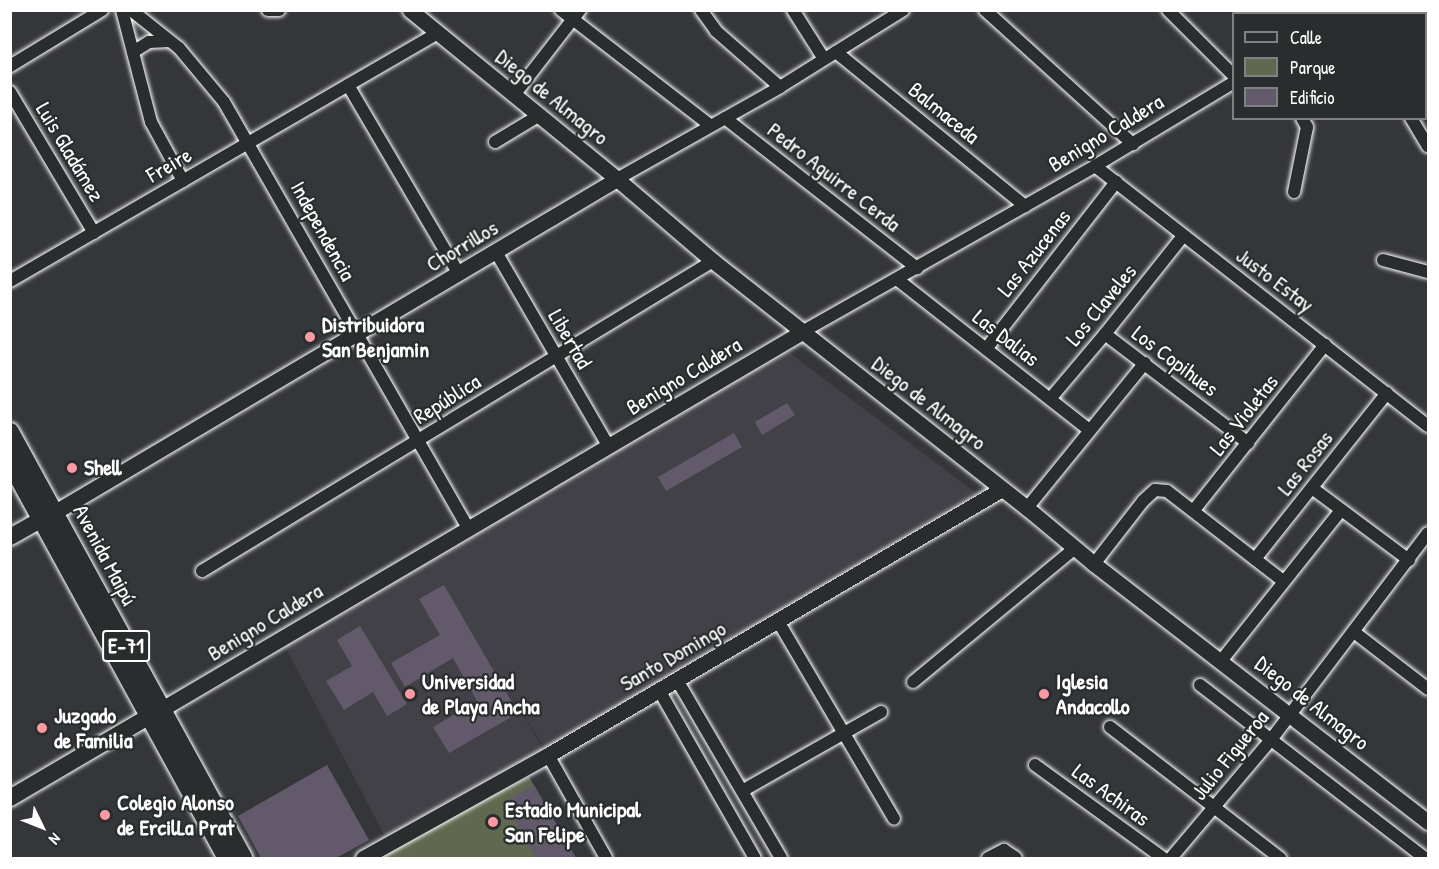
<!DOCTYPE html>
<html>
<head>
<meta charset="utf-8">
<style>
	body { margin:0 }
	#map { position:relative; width:1439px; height:869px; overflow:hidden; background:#35363a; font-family:"Patrick Hand",sans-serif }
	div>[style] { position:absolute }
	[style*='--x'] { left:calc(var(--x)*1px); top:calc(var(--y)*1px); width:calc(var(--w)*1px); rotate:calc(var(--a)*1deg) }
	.built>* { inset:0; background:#424148 }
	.green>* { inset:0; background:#60684f }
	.building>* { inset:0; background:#625a6a }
	.roads { filter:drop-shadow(0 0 2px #fff) drop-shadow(0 0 2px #fff) }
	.minor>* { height:12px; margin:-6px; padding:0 6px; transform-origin:6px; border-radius:6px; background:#2a2d2e }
	.tertiary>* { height:15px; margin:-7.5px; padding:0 7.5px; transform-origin:7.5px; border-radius:7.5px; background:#2a2d2e }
	.secondary>* { height:16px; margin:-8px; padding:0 8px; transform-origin:8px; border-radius:8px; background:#2a2d2e }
	.primary>* { height:18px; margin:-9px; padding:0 9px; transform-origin:9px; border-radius:9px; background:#2a2d2e }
	.dots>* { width:16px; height:16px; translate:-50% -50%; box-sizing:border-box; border:3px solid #2a2d2e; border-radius:50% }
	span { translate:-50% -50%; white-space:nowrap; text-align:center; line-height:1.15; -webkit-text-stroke:4.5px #2a2d2e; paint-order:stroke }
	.shield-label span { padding:2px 4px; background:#2a2d2e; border:2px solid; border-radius:4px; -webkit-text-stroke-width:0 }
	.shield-label { font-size:21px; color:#fff; font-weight:700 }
	.street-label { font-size:22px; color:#fff }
	.poi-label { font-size:22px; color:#fff; font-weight:700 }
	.left { translate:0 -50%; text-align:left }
	.frame { position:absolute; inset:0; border:12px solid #fff; pointer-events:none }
	.legend { position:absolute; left:1232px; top:12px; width:195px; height:108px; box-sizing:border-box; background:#2a2d2e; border:2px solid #7f8182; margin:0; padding:8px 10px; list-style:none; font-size:18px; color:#fff }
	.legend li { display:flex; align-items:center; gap:12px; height:30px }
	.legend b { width:30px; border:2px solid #7f8182 }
	.north { position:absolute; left:12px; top:797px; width:60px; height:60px; -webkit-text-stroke:4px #2a2d2e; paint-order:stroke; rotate:133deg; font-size:16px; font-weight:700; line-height:24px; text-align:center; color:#fff }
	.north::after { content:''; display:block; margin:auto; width:21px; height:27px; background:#fff; clip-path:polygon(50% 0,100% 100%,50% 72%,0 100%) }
</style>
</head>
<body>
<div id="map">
	<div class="built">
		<i style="clip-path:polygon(786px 350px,976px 493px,545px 749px,502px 679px,544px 750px,386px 838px,281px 639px)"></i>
	</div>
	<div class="green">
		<i style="clip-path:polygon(529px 777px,576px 858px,375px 858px,494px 787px,498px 793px)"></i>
	</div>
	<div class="building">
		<i style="clip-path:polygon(787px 403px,795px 415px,762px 435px,755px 422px)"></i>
		<i style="clip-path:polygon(734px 433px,742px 447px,666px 491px,658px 477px)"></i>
		<i style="clip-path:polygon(444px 585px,518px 713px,449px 753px,433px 727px,477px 701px,453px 658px,405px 687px,391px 663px,440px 635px,419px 599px)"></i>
		<i style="clip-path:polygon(360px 626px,407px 704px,387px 716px,373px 692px,344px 710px,326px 681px,352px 666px,337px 640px)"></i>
		<i style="clip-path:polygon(327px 765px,369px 840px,336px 858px,261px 858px,238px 816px)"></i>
		<i style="clip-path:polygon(534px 785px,576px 858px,536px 858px,503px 802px)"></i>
	</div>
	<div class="roads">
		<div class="minor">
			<i style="--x:122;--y:10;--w:116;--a:75.5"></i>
			<i style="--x:151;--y:122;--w:67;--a:61.5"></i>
			<i style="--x:131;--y:10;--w:61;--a:38.4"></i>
			<i style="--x:179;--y:48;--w:70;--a:50.2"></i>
			<i style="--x:224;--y:102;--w:491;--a:60.2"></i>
			<i style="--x:268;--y:10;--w:11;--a:0"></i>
			<i style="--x:561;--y:10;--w:188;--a:37.7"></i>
			<i style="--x:701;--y:10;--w:26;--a:54"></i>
			<i style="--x:716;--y:31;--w:85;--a:41.2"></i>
			<i style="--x:793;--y:10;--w:58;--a:57.7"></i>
			<i style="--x:985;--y:10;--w:200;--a:42.2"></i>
			<i style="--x:1168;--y:10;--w:93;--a:45"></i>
			<i style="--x:1358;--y:14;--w:6;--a:-39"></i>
			<i style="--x:1426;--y:41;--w:2;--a:27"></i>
			<i style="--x:133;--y:52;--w:19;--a:-32"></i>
			<i style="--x:149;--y:42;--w:20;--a:-3"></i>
			<i style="--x:836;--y:52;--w:244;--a:39.2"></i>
			<i style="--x:10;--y:66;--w:108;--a:-31.3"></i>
			<i style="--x:348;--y:85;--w:219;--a:59.6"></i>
			<i style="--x:10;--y:92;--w:164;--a:59.2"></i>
			<i style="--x:514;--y:95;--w:108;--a:-52.2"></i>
			<i style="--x:725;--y:118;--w:244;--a:38"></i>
			<i style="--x:1411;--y:118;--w:33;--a:59"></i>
			<i style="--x:495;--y:142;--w:52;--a:-31"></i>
			<i style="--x:1095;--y:166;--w:422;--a:38"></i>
			<i style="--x:617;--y:179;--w:187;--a:-29.4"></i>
			<i style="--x:780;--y:87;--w:145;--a:-32"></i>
			<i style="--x:1294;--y:192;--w:66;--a:-78.7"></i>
			<i style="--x:1307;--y:127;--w:10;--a:-119"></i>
			<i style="--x:496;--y:252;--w:225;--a:59.9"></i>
			<i style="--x:1383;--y:260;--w:47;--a:14.9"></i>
			<i style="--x:898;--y:280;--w:241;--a:38.1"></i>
			<i style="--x:10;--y:281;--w:494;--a:-30.1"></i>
			<i style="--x:802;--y:332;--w:337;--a:-29.5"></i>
			<i style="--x:1095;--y:166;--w:162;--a:-31.1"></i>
			<i style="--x:1105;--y:334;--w:180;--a:37.3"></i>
			<i style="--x:986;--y:349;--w:212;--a:-52.1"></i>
			<i style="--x:1050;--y:399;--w:85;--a:-49.8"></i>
			<i style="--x:1105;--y:334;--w:125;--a:-51.5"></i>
			<i style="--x:1312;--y:488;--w:121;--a:36.6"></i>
			<i style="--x:1027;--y:508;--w:187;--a:-50.9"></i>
			<i style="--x:1194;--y:510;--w:211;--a:-51.6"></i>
			<i style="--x:1255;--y:559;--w:212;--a:-51.5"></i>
			<i style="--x:1094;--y:564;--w:80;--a:-52.1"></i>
			<i style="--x:1143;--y:501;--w:16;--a:-43"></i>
			<i style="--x:1155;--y:490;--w:12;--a:5"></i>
			<i style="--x:1167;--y:491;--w:147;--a:37.8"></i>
			<i style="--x:202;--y:571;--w:598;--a:-31.24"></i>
			<i style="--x:778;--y:621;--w:229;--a:59.6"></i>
			<i style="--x:1354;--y:632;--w:93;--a:37.6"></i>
			<i style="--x:1221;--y:661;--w:193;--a:-51.5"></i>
			<i style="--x:677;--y:680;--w:206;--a:59.7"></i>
			<i style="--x:913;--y:682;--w:210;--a:-39.6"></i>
			<i style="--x:1200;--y:685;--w:284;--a:37.6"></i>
			<i style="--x:659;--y:690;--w:193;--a:60.3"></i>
			<i style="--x:1110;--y:727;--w:215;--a:37.6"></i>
			<i style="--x:548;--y:755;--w:118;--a:60.6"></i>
			<i style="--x:1035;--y:765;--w:158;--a:36"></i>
			<i style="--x:742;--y:791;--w:160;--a:-29.6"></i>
			<i style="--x:988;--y:858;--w:18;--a:-27"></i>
			<i style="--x:1004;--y:850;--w:14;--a:34"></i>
			<i style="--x:1171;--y:858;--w:153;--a:-49.8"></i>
			<i style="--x:1270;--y:741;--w:261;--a:-52.8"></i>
		</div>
		<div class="tertiary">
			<i style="--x:410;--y:10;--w:267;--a:39.2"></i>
			<i style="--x:617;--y:179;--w:126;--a:40.5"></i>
			<i style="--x:713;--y:261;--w:400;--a:38.2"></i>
			<i style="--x:1027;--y:508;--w:87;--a:39.9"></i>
			<i style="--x:1094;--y:564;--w:422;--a:37.7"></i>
			<i style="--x:55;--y:512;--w:653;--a:-30.65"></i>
			<i style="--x:160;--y:710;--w:745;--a:-30.49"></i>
			<i style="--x:363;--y:858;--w:212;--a:-29.1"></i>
			<i style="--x:548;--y:755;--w:526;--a:-30.37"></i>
		</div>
		<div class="secondary">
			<i style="--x:10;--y:537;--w:47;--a:-29.3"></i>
			<i style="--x:10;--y:798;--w:174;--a:-30.4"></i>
		</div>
		<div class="primary">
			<i style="--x:10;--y:432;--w:486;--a:61.3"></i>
			<i style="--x:10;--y:462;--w:452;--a:61.3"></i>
		</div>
	</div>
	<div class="dots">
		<i style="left:310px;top:337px;background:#ff9aa2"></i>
		<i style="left:72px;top:468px;background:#ff9aa2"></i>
		<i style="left:410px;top:694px;background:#ff9aa2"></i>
		<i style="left:1044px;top:694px;background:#ff9aa2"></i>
		<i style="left:42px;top:728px;background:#ff9aa2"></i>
		<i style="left:105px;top:815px;background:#ff9aa2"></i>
		<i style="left:493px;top:822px;background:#ff9aa2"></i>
	</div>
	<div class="shield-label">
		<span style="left:126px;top:646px">E-71</span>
	</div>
	<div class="street-label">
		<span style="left:552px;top:97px;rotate:39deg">Diego de Almagro</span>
		<span style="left:944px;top:113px;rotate:39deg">Balmaceda</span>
		<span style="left:1106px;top:133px;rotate:-31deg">Benigno Caldera</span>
		<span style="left:70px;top:152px;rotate:59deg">Luis Gladámez</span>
		<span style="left:169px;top:165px;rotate:-30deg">Freire</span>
		<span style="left:834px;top:177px;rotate:38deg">Pedro Aguirre Cerda</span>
		<span style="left:323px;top:231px;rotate:61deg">Independencia</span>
		<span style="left:462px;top:246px;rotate:-31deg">Chorrillos</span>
		<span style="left:1034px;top:253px;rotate:-52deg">Las Azucenas</span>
		<span style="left:1275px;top:280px;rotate:37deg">Justo Estay</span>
		<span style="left:1101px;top:305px;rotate:-51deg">Los Claveles</span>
		<span style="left:1006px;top:338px;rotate:38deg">Las Dalias</span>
		<span style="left:570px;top:339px;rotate:60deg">Libertad</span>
		<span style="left:1175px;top:361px;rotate:37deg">Los Copihues</span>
		<span style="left:684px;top:376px;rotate:-31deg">Benigno Caldera</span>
		<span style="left:447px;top:399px;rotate:-32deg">República</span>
		<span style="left:929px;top:403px;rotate:38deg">Diego de Almagro</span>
		<span style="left:1244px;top:415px;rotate:-52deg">Las Violetas</span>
		<span style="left:1305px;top:463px;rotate:-52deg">Las Rosas</span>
		<span style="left:105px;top:555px;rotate:62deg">Avenida Maipú</span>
		<span style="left:265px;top:622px;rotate:-31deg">Benigno Caldera</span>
		<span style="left:673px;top:656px;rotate:-30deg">Santo Domingo</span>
		<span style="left:1312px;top:703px;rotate:38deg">Diego de Almagro</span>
		<span style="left:1230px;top:755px;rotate:-51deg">Julio Figueroa</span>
		<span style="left:1111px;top:795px;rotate:36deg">Las Achiras</span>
	</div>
	<div class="poi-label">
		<span class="left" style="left:322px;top:337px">Distribuidora<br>San Benjamin</span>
		<span class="left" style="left:84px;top:468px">Shell</span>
		<span class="left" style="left:422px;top:694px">Universidad<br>de Playa Ancha</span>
		<span class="left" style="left:1056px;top:694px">Iglesia<br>Andacollo</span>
		<span class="left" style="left:54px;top:728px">Juzgado<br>de Familia</span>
		<span class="left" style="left:117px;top:815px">Colegio Alonso<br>de ErcilLa Prat</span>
		<span class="left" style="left:505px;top:822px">Estadio Municipal<br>San Felipe</span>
	</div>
	<div class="frame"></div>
	<ul class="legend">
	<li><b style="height:8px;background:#2a2d2e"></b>Calle</li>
	<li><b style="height:16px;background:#60684f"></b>Parque</li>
	<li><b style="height:16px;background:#625a6a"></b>Edificio</li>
	</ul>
	<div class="north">N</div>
</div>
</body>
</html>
